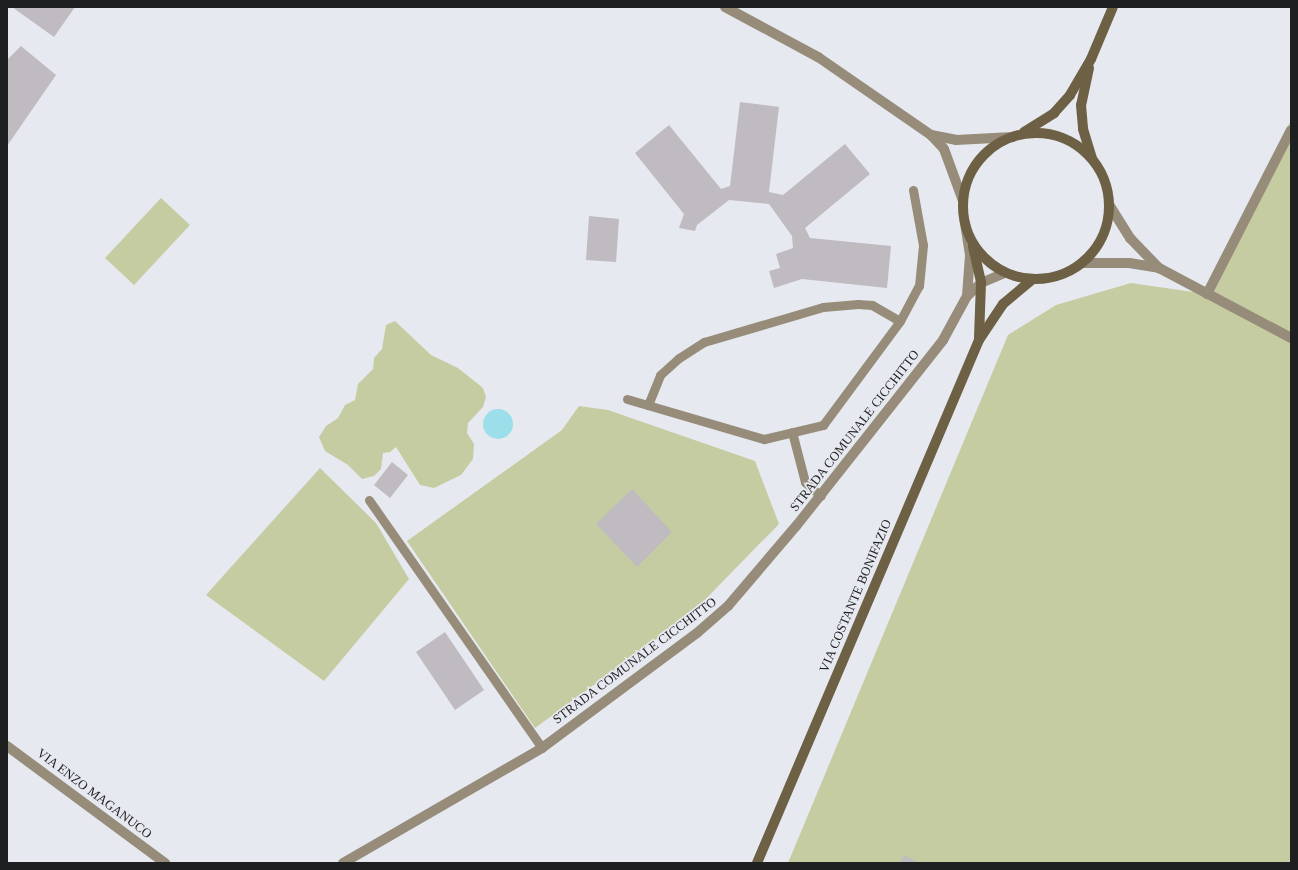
<!DOCTYPE html>
<html>
<head>
<meta charset="utf-8">
<style>
	body { margin:0 }
	#map { position:relative; width:1298px; height:870px; overflow:hidden; background:#e6e9f0; font-family:"Times New Roman",serif }
	div>[style] { position:absolute }
	[style*='--x'] { left:calc(var(--x)*1px); top:calc(var(--y)*1px); width:calc(var(--w)*1px); rotate:calc(var(--a)*1deg) }
	.green>* { inset:0; background:#c6cca1 }
	.water>* { inset:0; background:#9cdeea }
	.round { border-radius:50% }
	.building>* { inset:0; background:#c0bbc0 }
	.service>* { height:9px; margin:-4.5px; padding:0 4.5px; transform-origin:4.5px; border-radius:4.5px; background:#968c79 }
	.minor>* { height:10px; margin:-5px; padding:0 5px; transform-origin:5px; border-radius:5px; background:#968c79 }
	.secondary>* { height:10px; margin:-5px; padding:0 5px; transform-origin:5px; border-radius:5px; background:#6e6044 }
	.secondary>.ring { margin:-5px; padding:0; box-sizing:content-box; background:none; border:10px solid #6e6044; border-radius:50% }
	span { translate:-50% -50%; white-space:nowrap; text-align:center; line-height:1.15; -webkit-text-stroke:3.5px #e6e9f0; paint-order:stroke }
	.street-label { font-size:13px; color:#1e1f21 }
	.frame { position:absolute; inset:0; border:8px solid #1e1f21; pointer-events:none }
</style>
</head>
<body>
<div id="map">
	<div class="green">
		<i style="clip-path:polygon(1291px 120px,1291px 863px,788px 863px,1008px 335px,1056px 305px,1131px 283px,1207px 294px)"></i>
		<i style="clip-path:polygon(161px 198px,190px 225px,134px 285px,105px 258px)"></i>
		<i style="clip-path:polygon(395px 321px,431px 355px,458px 368px,483px 388px,486px 397px,483px 407px,468px 423px,467px 433px,474px 444px,473px 459px,461px 475px,434px 488px,420px 485px,396px 447px,390px 452px,383px 453px,381px 469px,374px 476px,362px 479px,348px 465px,325px 451px,319px 437px,326px 426px,338px 418px,345px 405px,355px 400px,358px 384px,373px 369px,374px 358px,382px 349px,386px 325px)"></i>
		<i style="clip-path:polygon(579px 406px,608px 410px,755px 461px,779px 524px,692px 613px,535px 728px,407px 541px,562px 430px)"></i>
		<i style="clip-path:polygon(320px 468px,376px 523px,409px 579px,324px 681px,206px 595px)"></i>
	</div>
	<div class="water">
		<i class="round" style="left:483px;top:409px;width:30px;height:30px"></i>
	</div>
	<div class="building">
		<i style="clip-path:polygon(12px 7px,75px 7px,54px 37px)"></i>
		<i style="clip-path:polygon(21px 46px,56px 75px,7px 146px,7px 60px)"></i>
		<i style="clip-path:polygon(740px 102px,779px 107px,769px 192px,783px 195px,845px 144px,870px 174px,805px 228px,810px 238px,891px 246px,887px 288px,802px 279px,774px 288px,769px 271px,780px 268px,776px 254px,793px 248px,792px 236px,769px 204px,729px 200px,697px 225px,695px 231px,679px 228px,684px 214px,635px 153px,669px 125px,721px 189px,730px 186px)"></i>
		<i style="clip-path:polygon(589px 216px,619px 219px,616px 262px,586px 260px)"></i>
		<i style="clip-path:polygon(392px 462px,408px 475px,390px 498px,374px 485px)"></i>
		<i style="clip-path:polygon(632px 489px,672px 532px,637px 567px,596px 524px)"></i>
		<i style="clip-path:polygon(445px 632px,484px 690px,455px 710px,416px 652px)"></i>
		<i style="clip-path:polygon(904px 855px,919px 863px,900px 863px)"></i>
	</div>
	<div class="service">
		<i style="--x:627;--y:399;--w:143;--a:16.3"></i>
		<i style="--x:764;--y:439;--w:61;--a:-13.3"></i>
		<i style="--x:823;--y:425;--w:129;--a:-53.5"></i>
		<i style="--x:900;--y:321;--w:40;--a:-62"></i>
		<i style="--x:919;--y:286;--w:41;--a:-84.4"></i>
		<i style="--x:923;--y:245;--w:56;--a:-100.3"></i>
		<i style="--x:648;--y:405;--w:32;--a:-68"></i>
		<i style="--x:660;--y:375;--w:25;--a:-42"></i>
		<i style="--x:679;--y:358;--w:30;--a:-33"></i>
		<i style="--x:704;--y:342;--w:124;--a:-16.4"></i>
		<i style="--x:823;--y:307;--w:35;--a:-5"></i>
		<i style="--x:858;--y:304;--w:14;--a:4"></i>
		<i style="--x:872;--y:305;--w:32;--a:30"></i>
		<i style="--x:792;--y:432;--w:52;--a:75.4"></i>
		<i style="--x:805;--y:482;--w:21;--a:41"></i>
		<i style="--x:369;--y:500;--w:302;--a:55.1"></i>
	</div>
	<div class="minor">
		<i style="--x:725;--y:7;--w:106;--a:28.3"></i>
		<i style="--x:818;--y:57;--w:137;--a:34.6"></i>
		<i style="--x:931;--y:135;--w:19;--a:47"></i>
		<i style="--x:944;--y:149;--w:55;--a:69.9"></i>
		<i style="--x:931;--y:135;--w:25;--a:11"></i>
		<i style="--x:956;--y:140;--w:57;--a:-3"></i>
		<i style="--x:1110;--y:206;--w:38;--a:58"></i>
		<i style="--x:1130;--y:238;--w:42;--a:46"></i>
		<i style="--x:1159;--y:268;--w:149;--a:27.9"></i>
		<i style="--x:1083;--y:263;--w:46;--a:0"></i>
		<i style="--x:1129;--y:263;--w:30;--a:9"></i>
		<i style="--x:1207;--y:294;--w:184;--a:-62.9"></i>
		<i style="--x:967;--y:296;--w:19;--a:-43"></i>
		<i style="--x:981;--y:283;--w:25;--a:-23"></i>
		<i style="--x:7;--y:746;--w:197;--a:36.5"></i>
		<i style="--x:343;--y:863;--w:230;--a:-30"></i>
		<i style="--x:542;--y:748;--w:193;--a:-36.6"></i>
		<i style="--x:697;--y:633;--w:41;--a:-41.1"></i>
		<i style="--x:728;--y:606;--w:106;--a:-49.6"></i>
		<i style="--x:797;--y:525;--w:236;--a:-51.7"></i>
		<i style="--x:943;--y:340;--w:50;--a:-61.4"></i>
		<i style="--x:967;--y:296;--w:41;--a:-85.8"></i>
		<i style="--x:970;--y:255;--w:33;--a:-99"></i>
	</div>
	<div class="secondary">
		<i style="--x:1089;--y:68;--w:38;--a:102"></i>
		<i style="--x:1081;--y:105;--w:24;--a:85"></i>
		<i style="--x:1083;--y:129;--w:30;--a:73"></i>
		<i style="--x:1024;--y:132;--w:36;--a:-32"></i>
		<i style="--x:1054;--y:113;--w:24;--a:-48"></i>
		<i style="--x:1070;--y:95;--w:42;--a:-59.7"></i>
		<i style="--x:1091;--y:59;--w:56;--a:-67.1"></i>
		<i class="ring" style="left:963px;top:133px;width:136px;height:136px"></i>
		<i style="--x:973;--y:247;--w:37;--a:77"></i>
		<i style="--x:981;--y:283;--w:55;--a:92.1"></i>
		<i style="--x:757;--y:863;--w:568;--a:-67"></i>
		<i style="--x:979;--y:340;--w:43;--a:-56.3"></i>
		<i style="--x:1003;--y:304;--w:38;--a:-40"></i>
	</div>
	<div class="street-label">
		<span style="left:855px;top:431px;rotate:-52deg">STRADA COMUNALE CICCHITTO</span>
		<span style="left:856px;top:596px;rotate:-67deg">VIA COSTANTE BONIFAZIO</span>
		<span style="left:635px;top:661px;rotate:-37deg">STRADA COMUNALE CICCHITTO</span>
		<span style="left:94px;top:794px;rotate:37deg">VIA ENZO MAGANUCO</span>
	</div>
	<div class="frame"></div>
</div>
</body>
</html>
